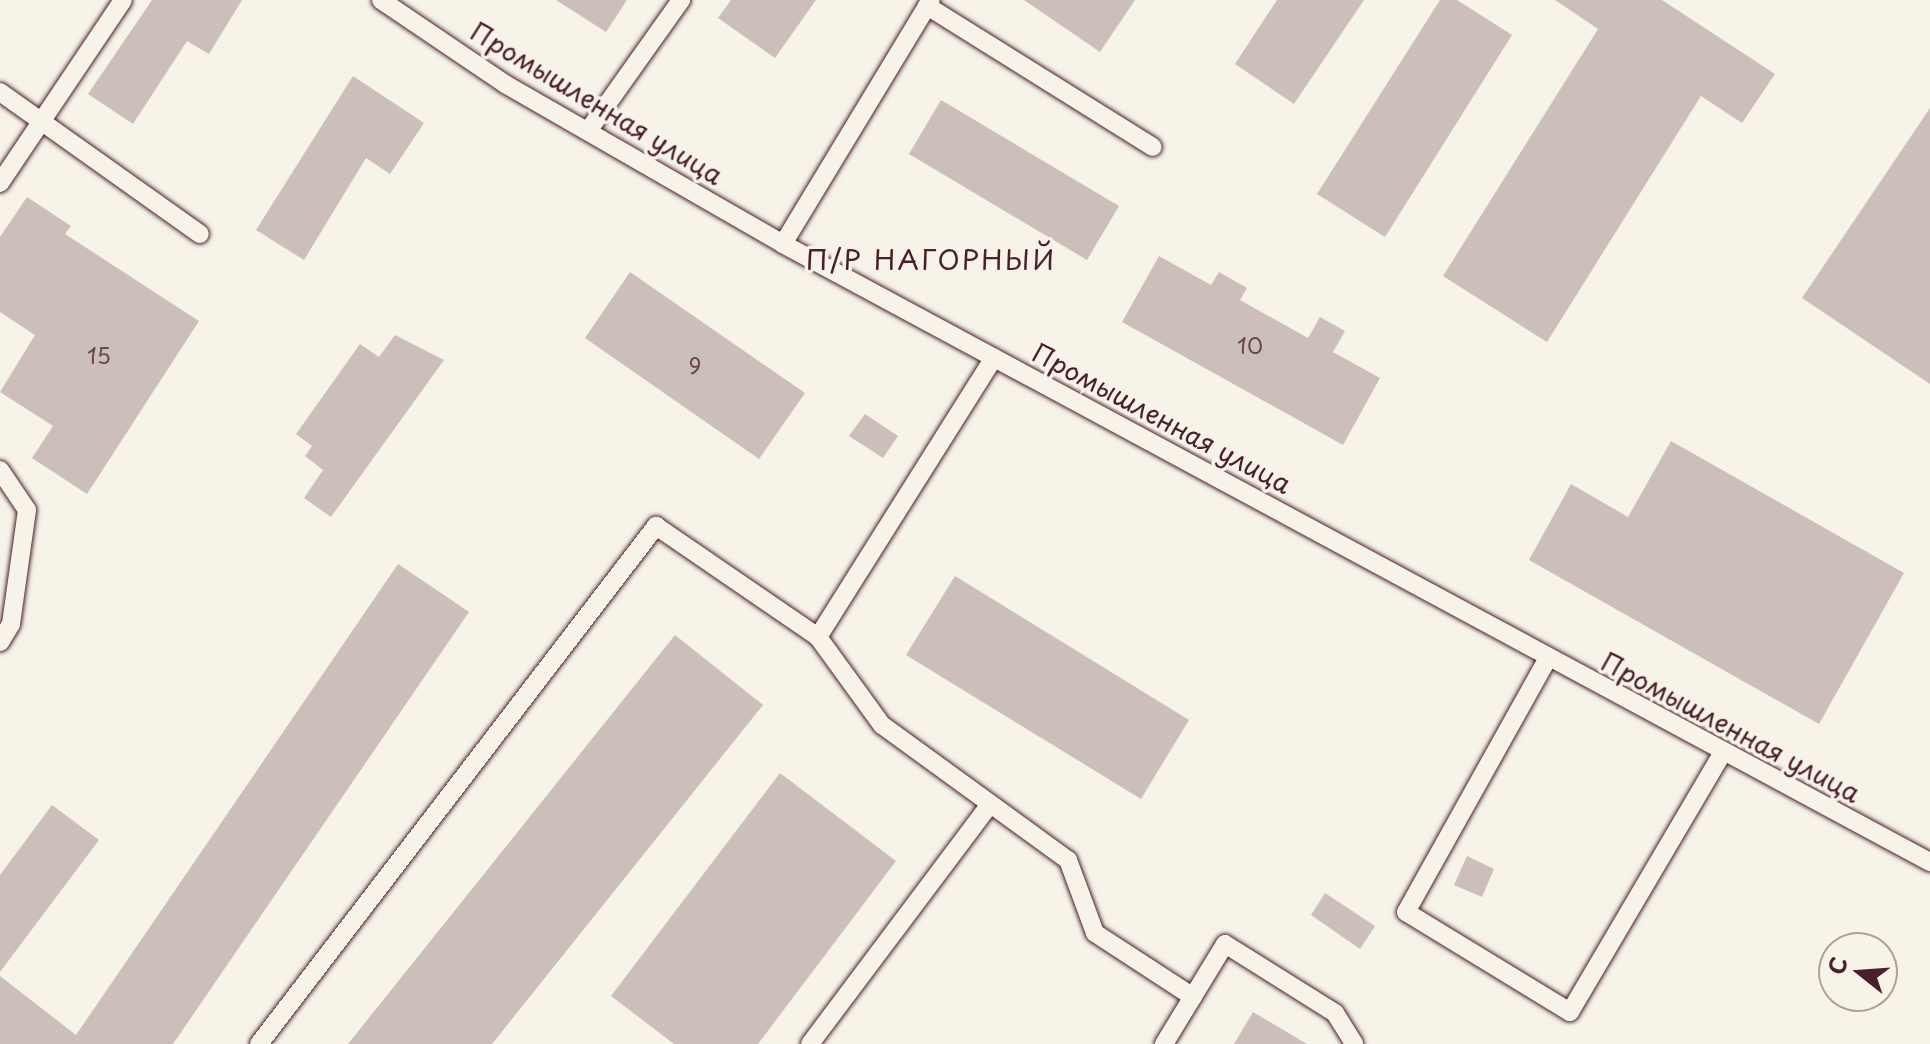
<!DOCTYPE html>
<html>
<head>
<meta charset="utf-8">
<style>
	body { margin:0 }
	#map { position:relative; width:1930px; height:1044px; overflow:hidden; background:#f7f3e8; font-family:"Playpen Sans",sans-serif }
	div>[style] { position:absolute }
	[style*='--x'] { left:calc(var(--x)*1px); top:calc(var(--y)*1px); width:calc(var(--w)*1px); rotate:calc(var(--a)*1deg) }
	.building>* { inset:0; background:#ccbfb9 }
	.roads { filter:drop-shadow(0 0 2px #4a1f2b) drop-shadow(0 0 2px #4a1f2b) }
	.service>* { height:18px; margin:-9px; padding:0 9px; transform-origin:9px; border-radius:9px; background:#f7f3e8 }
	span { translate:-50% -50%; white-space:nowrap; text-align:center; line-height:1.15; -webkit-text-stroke:7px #f7f3e8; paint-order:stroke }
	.number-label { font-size:22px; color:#6a474e }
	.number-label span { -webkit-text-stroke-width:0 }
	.street-label { font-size:26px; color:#4a1f2b }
	.neighbourhood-label { font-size:28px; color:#4a1f2b; letter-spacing:2px }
	.north { position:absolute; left:1818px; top:932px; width:80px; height:80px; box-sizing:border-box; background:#f7f3e8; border:2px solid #b29e9c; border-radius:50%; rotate:287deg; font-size:22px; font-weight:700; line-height:32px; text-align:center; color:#4a1f2b }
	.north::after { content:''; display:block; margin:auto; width:28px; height:36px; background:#4a1f2b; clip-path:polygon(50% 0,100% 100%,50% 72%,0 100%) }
</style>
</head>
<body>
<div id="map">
	<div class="building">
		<i style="clip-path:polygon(152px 0,242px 0,209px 54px,187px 41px,133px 124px,88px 94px)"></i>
		<i style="clip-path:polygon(556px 0,627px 0,606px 32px)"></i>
		<i style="clip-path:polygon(731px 0,816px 0,775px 58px,718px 18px)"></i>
		<i style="clip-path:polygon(1024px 0,1135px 0,1100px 52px)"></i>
		<i style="clip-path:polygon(1277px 0,1364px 0,1294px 104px,1235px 64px)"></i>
		<i style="clip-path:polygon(1440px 0,1457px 0,1512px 35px,1385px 237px,1317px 194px)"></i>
		<i style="clip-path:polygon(1555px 0,1662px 0,1775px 74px,1742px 123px,1701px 96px,1547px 342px,1443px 276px,1598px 29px)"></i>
		<i style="clip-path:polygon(353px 76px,424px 123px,390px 174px,366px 158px,304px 260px,256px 230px)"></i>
		<i style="clip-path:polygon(941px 100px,1119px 206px,1087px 260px,909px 154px)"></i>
		<i style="clip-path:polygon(1930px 108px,1930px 384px,1802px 298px)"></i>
		<i style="clip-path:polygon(27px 197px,71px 226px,65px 234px,199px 321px,87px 494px,32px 458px,53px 426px,0 392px,35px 335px,0 312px,0 237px)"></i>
		<i style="clip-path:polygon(1159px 256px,1211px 285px,1219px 272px,1247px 288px,1240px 300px,1308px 338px,1320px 317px,1345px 331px,1333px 352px,1380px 378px,1343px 445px,1122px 322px)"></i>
		<i style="clip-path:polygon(630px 272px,805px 393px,759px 459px,585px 338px)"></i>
		<i style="clip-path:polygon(395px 335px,444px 360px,331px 517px,304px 498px,323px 470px,305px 456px,312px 446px,296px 434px,360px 344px,379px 357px)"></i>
		<i style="clip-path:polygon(865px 414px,898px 436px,883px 458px,849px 436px)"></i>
		<i style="clip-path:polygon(1671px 441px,1904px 573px,1819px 724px,1529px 560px,1571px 484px,1628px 517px)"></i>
		<i style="clip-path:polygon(398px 564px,469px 612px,173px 1044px,0 1044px,0 976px,76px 1035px)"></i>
		<i style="clip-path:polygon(955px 576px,1189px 720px,1141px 799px,906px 655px)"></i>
		<i style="clip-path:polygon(675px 635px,763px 705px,492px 1044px,348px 1044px)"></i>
		<i style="clip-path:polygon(780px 773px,896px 861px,758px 1044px,674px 1044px,611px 996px)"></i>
		<i style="clip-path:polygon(52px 805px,99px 840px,0 972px,0 875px)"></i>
		<i style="clip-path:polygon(1467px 856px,1494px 869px,1482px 897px,1454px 885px)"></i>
		<i style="clip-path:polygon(1325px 893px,1375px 926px,1360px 949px,1311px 915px)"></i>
		<i style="clip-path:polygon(1253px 1012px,1307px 1044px,1234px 1044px)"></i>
	</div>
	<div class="roads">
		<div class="service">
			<i style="--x:381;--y:0;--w:150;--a:34.1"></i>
			<i style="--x:505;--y:84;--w:321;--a:29.9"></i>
			<i style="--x:783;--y:244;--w:1303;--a:28.32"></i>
			<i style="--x:927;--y:6;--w:266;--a:32"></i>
			<i style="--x:0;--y:92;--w:245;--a:35.4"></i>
			<i style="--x:588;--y:131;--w:161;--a:-54.6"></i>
			<i style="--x:0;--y:183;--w:220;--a:-56.1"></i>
			<i style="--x:783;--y:244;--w:285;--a:-58.8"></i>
			<i style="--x:0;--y:470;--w:48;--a:56"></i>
			<i style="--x:27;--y:510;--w:115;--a:98"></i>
			<i style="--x:11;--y:624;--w:21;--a:121"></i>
			<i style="--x:818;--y:637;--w:109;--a:54"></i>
			<i style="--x:882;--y:725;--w:230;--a:36"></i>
			<i style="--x:1068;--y:860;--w:78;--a:69.7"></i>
			<i style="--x:1095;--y:933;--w:117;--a:33.1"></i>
			<i style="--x:1548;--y:658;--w:291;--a:119.2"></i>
			<i style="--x:1406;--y:912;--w:192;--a:31.4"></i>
			<i style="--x:1570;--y:1012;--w:299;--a:-59.5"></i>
			<i style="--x:259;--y:1044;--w:653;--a:-52.53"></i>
			<i style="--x:656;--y:526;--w:196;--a:34.4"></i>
			<i style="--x:818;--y:637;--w:330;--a:-57.8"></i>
			<i style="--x:810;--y:1044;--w:300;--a:-53.1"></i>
			<i style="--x:1164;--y:1044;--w:117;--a:-58.6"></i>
			<i style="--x:1225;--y:944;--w:130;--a:32.1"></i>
			<i style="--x:1335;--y:1013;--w:36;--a:58"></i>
		</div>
	</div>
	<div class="number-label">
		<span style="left:1250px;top:345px">10</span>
		<span style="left:99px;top:355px">15</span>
		<span style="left:695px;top:365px">9</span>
	</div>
	<div class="street-label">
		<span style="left:597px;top:103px;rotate:31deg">Промышленная улица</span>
		<span style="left:1162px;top:418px;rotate:28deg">Промышленная улица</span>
		<span style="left:1731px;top:727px;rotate:28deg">Промышленная улица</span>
	</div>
	<div class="neighbourhood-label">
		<span style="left:931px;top:259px">П/Р НАГОРНЫЙ</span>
	</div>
	<div class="north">С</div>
</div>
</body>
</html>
